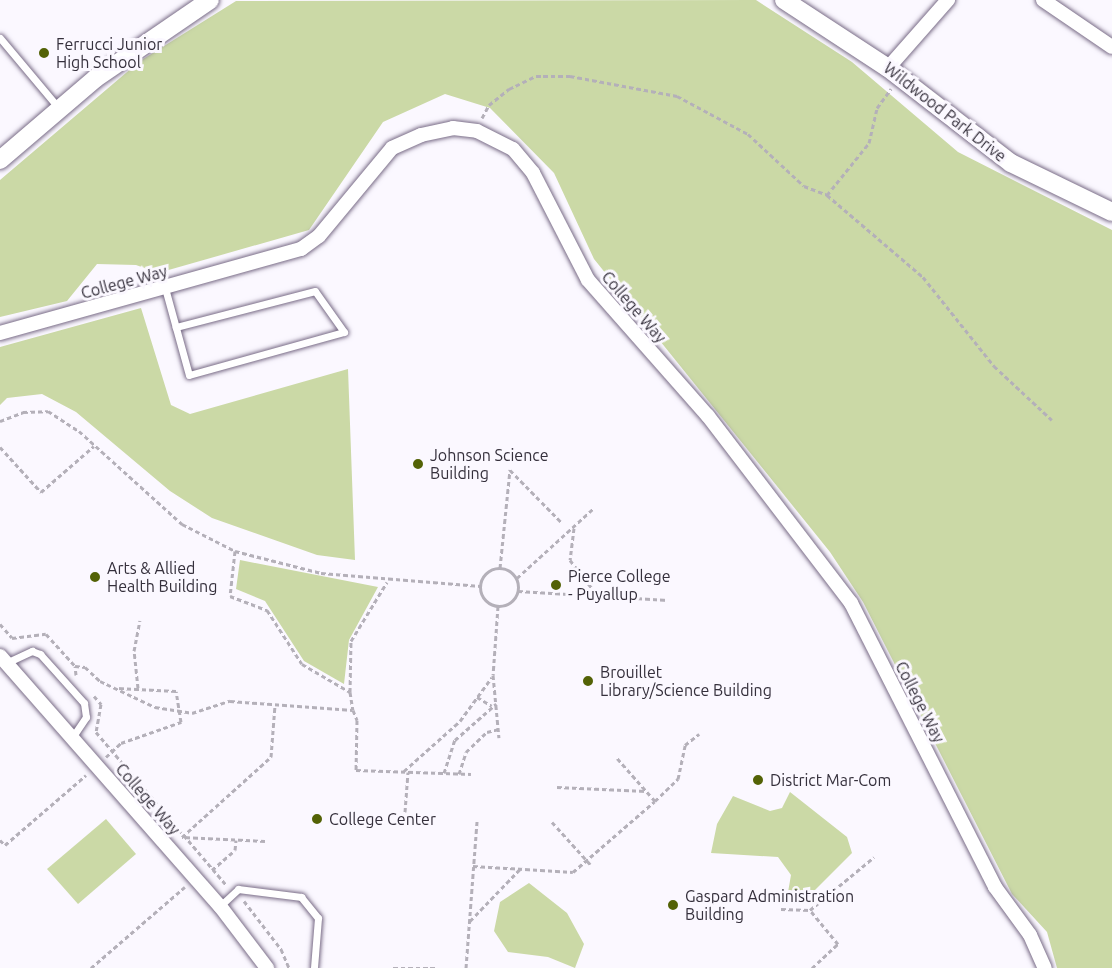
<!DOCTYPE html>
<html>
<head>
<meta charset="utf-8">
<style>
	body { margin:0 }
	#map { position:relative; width:1112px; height:968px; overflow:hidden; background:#fbf8ff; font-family:Ubuntu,sans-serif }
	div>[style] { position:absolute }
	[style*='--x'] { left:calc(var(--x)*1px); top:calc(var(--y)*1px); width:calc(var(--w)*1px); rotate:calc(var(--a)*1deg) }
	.green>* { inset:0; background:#cbd9a6 }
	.path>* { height:3px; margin-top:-1.5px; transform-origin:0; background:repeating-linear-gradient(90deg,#b4b0b9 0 4.5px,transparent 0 7.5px) }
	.path>.ring { margin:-1.5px; padding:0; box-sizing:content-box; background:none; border:3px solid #b4b0b9; border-radius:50% }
	.roads { filter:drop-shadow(0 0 2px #796c87) drop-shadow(0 0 2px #796c87) }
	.lane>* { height:7px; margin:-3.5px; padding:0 3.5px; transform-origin:3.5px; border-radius:3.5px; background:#fff }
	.street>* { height:14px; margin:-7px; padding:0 7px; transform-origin:7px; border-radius:7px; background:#fff }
	.secondary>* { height:18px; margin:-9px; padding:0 9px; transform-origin:9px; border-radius:9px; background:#fff }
	.dots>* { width:16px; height:16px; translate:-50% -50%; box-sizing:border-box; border:3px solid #fbf8ff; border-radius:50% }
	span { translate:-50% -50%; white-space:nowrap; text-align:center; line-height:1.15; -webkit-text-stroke:6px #fbf8ff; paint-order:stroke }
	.poi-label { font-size:16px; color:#35303c }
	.left { translate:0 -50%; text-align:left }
	.street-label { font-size:16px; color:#35303c }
</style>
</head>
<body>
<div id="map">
	<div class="green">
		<i style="clip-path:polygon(756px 0,852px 62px,958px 152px,1112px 230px,1112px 968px,1057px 968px,1047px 932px,1012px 894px,863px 602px,830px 552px,594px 259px,554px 173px,490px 108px,445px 94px,383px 122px,309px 230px,158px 273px,136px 265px,97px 264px,67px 301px,0 317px,0 180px,140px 61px,236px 1px)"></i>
		<i style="clip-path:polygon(141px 308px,171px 405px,190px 414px,348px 369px,355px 560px,317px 555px,212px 518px,170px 491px,76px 412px,42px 394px,7px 398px,0 405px,0 347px)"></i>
		<i style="clip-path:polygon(240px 560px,378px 587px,349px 640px,344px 684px,304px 661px,265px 601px,236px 589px)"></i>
		<i style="clip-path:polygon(790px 792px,847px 837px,852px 853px,804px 901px,787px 898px,791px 875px,778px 857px,711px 853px,717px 824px,733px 796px,770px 811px,782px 808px)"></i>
		<i style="clip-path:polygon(106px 819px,136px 854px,78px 904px,47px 869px)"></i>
		<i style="clip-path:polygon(529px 883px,567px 913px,584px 944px,575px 968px,548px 957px,508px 952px,494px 931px,500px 902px)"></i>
	</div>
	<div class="path">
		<i style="--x:482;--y:118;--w:15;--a:-62"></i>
		<i style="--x:489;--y:105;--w:26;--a:-39"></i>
		<i style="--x:509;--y:89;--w:30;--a:-26"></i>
		<i style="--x:536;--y:76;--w:34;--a:0"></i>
		<i style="--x:570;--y:76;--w:109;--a:10.6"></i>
		<i style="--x:677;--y:96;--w:81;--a:28.2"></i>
		<i style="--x:748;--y:134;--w:76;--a:42.9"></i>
		<i style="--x:804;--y:186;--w:25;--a:21"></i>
		<i style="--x:827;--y:195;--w:67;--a:-51.1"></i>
		<i style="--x:869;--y:143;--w:36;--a:-77"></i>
		<i style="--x:877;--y:108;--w:24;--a:-54"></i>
		<i style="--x:827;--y:195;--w:126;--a:40.5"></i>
		<i style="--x:923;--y:277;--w:114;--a:51.4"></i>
		<i style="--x:994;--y:366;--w:79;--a:43"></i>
		<i style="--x:0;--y:421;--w:25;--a:-21"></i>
		<i style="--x:23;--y:412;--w:25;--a:-2"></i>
		<i style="--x:48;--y:411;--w:37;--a:33"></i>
		<i style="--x:79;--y:431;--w:139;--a:42.1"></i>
		<i style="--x:182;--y:524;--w:59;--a:27"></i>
		<i style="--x:235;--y:551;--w:89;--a:14.3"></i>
		<i style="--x:321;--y:573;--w:160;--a:4.7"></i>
		<i style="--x:0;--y:447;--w:61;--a:47.7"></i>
		<i style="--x:41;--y:492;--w:70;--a:-41"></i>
		<i style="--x:574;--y:528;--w:32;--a:97"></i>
		<i style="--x:570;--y:560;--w:46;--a:52.1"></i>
		<i style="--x:235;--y:551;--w:45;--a:96.3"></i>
		<i style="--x:230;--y:596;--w:40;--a:21"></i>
		<i style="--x:267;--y:610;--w:64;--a:57.1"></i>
		<i style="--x:302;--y:664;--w:56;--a:30.3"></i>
		<i style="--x:350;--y:692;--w:51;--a:-88.9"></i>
		<i style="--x:351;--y:641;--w:69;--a:-58.6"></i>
		<i class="ring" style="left:480px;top:568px;width:35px;height:35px"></i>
		<i style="--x:500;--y:568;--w:99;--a:-84.2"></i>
		<i style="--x:510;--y:470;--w:74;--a:45.5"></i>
		<i style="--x:517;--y:578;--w:104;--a:-42.3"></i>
		<i style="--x:518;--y:591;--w:150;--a:3.4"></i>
		<i style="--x:498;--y:606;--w:69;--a:94.1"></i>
		<i style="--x:493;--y:675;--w:63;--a:84.6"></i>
		<i style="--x:0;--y:624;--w:18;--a:49"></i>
		<i style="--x:12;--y:638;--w:34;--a:-7"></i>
		<i style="--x:46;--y:634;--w:43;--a:47.8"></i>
		<i style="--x:76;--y:675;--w:9;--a:-96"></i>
		<i style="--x:75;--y:666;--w:10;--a:6"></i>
		<i style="--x:85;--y:667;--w:21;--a:43"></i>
		<i style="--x:100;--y:681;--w:61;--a:25.3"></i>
		<i style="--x:155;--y:707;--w:37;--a:9"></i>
		<i style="--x:192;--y:713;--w:40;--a:-18"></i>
		<i style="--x:230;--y:701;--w:123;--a:4.2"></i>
		<i style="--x:353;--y:710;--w:11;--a:68"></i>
		<i style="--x:357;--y:720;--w:50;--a:91.1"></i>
		<i style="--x:356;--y:770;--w:115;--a:2"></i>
		<i style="--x:138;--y:688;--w:37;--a:-96"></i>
		<i style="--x:134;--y:651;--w:31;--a:-79"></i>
		<i style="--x:350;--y:692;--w:18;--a:81"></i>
		<i style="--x:94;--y:696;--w:11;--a:49"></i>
		<i style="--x:101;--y:704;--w:28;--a:100"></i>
		<i style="--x:96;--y:732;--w:201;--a:49.6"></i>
		<i style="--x:477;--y:697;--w:17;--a:31"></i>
		<i style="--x:106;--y:757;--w:21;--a:-43"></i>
		<i style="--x:121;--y:743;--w:64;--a:-19.3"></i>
		<i style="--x:181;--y:722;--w:31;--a:-99"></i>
		<i style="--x:176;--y:691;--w:59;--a:-177.1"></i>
		<i style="--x:404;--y:771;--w:75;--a:-41.8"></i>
		<i style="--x:460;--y:721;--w:54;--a:-54"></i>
		<i style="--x:444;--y:773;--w:35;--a:-72"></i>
		<i style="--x:455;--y:740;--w:55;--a:-41.3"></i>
		<i style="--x:459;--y:774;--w:23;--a:-72"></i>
		<i style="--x:466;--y:752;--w:29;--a:-44"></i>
		<i style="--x:487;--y:732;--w:12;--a:-14"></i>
		<i style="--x:557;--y:787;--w:89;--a:2.6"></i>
		<i style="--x:655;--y:801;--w:32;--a:-44"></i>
		<i style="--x:678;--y:779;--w:35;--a:-78"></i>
		<i style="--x:685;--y:745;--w:18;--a:-38"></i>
		<i style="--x:405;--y:812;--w:40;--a:-85.7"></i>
		<i style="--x:552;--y:822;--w:57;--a:47.9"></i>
		<i style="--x:0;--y:840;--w:7;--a:45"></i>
		<i style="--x:5;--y:845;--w:107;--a:-40.8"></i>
		<i style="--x:265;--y:841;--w:83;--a:-177.2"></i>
		<i style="--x:182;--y:837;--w:120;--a:-42"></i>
		<i style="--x:271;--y:757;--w:52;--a:-85.6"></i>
		<i style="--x:473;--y:866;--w:100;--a:3.4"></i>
		<i style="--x:573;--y:872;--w:108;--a:-40.9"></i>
		<i style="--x:655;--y:801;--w:57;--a:-131.5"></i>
		<i style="--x:212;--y:870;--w:30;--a:-41"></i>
		<i style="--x:235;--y:850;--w:10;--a:-84"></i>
		<i style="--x:244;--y:901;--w:61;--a:52.4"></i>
		<i style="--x:281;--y:949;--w:21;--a:67"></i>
		<i style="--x:781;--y:909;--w:29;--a:2"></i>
		<i style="--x:470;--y:921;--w:72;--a:-46.1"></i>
		<i style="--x:91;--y:968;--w:124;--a:-40.8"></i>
		<i style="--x:393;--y:968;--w:44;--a:0"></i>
		<i style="--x:466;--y:968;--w:148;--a:-85.7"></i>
		<i style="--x:812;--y:968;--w:35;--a:-43"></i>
		<i style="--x:838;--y:944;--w:44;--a:-129.5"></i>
		<i style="--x:810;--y:910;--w:83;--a:-39.6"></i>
	</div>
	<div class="roads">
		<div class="lane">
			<i style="--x:0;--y:38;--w:90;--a:50"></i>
			<i style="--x:165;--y:288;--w:90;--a:74.6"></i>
			<i style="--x:189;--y:375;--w:161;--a:-15.5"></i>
			<i style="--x:344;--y:332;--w:50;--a:-125.3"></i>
			<i style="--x:315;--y:291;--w:144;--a:165.5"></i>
			<i style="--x:6;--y:663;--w:29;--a:-25"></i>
			<i style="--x:32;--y:651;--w:9;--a:21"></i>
			<i style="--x:40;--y:654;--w:66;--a:48.1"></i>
			<i style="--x:84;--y:703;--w:14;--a:82"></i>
			<i style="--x:86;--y:717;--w:25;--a:124"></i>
			<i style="--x:220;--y:906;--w:25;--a:-43"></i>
			<i style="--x:238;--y:889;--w:64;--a:7.2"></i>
			<i style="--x:301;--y:897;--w:27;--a:51"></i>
			<i style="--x:318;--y:918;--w:50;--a:94.6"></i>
		</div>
		<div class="street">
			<i style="--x:1043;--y:0;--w:83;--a:34.3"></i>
			<i style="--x:888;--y:68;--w:91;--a:-48.6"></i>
			<i style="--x:0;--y:333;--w:313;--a:-15.6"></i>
			<i style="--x:301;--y:249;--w:22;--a:-36"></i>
			<i style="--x:319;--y:236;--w:114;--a:-50.3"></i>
			<i style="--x:392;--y:148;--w:32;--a:-24"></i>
			<i style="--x:421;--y:135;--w:33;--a:-12"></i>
			<i style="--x:453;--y:128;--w:24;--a:7"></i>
			<i style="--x:477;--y:131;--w:40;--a:26.6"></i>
			<i style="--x:513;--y:149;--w:31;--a:50"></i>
			<i style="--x:533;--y:173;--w:120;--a:62.8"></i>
			<i style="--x:588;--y:280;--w:181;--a:48.6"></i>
			<i style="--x:708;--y:416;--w:235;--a:52.6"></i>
			<i style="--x:851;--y:603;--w:318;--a:63.1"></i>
			<i style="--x:995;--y:887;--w:59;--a:53.9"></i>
			<i style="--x:1030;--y:935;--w:36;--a:66"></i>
			<i style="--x:0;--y:656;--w:333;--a:48.7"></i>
			<i style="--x:220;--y:906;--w:78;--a:52.8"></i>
		</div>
		<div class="secondary">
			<i style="--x:784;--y:0;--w:124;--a:33.2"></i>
			<i style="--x:888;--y:68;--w:155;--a:37.7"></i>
			<i style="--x:1011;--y:163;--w:112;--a:25.9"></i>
			<i style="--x:0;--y:160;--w:126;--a:-40.5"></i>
			<i style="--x:96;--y:78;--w:138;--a:-34.4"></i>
		</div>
	</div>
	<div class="dots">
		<i style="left:44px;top:53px;background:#536206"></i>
		<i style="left:418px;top:464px;background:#536206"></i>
		<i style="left:95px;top:577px;background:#536206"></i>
		<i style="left:556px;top:585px;background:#536206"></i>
		<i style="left:588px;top:681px;background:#536206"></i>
		<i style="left:758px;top:780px;background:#536206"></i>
		<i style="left:317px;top:819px;background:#536206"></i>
		<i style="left:673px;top:905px;background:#536206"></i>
	</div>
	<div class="poi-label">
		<span class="left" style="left:56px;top:53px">Ferrucci Junior<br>High School</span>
		<span class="left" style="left:430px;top:464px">Johnson Science<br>Building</span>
		<span class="left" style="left:107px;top:577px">Arts &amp; Allied<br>Health Building</span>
		<span class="left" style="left:568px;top:585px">Pierce College<br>- Puyallup</span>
		<span class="left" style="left:600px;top:681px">Brouillet<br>Library/Science Building</span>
		<span class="left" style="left:770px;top:780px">District Mar-Com</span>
		<span class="left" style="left:329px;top:819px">College Center</span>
		<span class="left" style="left:685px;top:905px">Gaspard Administration<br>Building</span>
	</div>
	<div class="street-label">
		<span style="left:945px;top:112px;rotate:38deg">Wildwood Park Drive</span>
		<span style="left:124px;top:282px;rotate:-15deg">College Way</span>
		<span style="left:634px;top:307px;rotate:49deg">College Way</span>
		<span style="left:920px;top:702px;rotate:63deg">College Way</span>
		<span style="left:148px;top:799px;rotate:49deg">College Way</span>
	</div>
</div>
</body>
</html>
